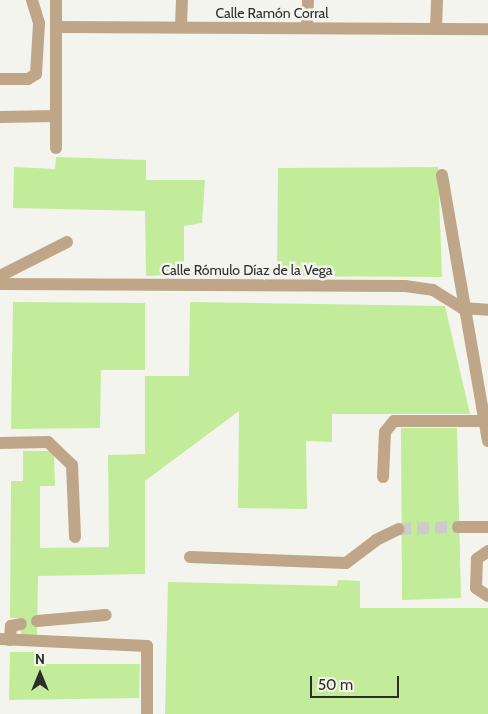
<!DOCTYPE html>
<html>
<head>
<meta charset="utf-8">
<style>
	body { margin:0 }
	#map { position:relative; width:488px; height:714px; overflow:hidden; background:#f4f4ee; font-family:Cabin,sans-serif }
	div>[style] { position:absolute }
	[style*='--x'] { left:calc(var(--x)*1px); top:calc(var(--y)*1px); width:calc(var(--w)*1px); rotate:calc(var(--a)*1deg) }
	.building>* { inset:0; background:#c2ec99 }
	.minor-tunnel>* { height:12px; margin-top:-6px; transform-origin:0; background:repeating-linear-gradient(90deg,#ccccc7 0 12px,transparent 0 18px) }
	.minor>* { height:12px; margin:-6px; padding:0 6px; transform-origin:6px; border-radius:6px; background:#c0a688 }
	span { translate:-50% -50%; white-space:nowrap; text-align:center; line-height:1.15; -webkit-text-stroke:5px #f4f4ee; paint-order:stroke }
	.street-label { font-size:14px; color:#2d2d2b }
	.north { position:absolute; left:15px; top:649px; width:50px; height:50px; -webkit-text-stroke:4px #f4f4ee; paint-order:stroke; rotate:0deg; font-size:14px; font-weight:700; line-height:20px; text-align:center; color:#2d2d2b }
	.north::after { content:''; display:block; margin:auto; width:18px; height:22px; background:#2d2d2b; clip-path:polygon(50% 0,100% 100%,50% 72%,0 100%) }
	.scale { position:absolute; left:310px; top:676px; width:89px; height:22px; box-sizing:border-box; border:2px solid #2d2d2b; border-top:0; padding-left:6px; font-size:15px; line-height:18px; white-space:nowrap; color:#2d2d2b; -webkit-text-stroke:4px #f4f4ee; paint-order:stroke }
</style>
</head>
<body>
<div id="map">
	<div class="building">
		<i style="clip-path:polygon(56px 157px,146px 160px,146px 180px,205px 180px,202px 223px,184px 226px,184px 274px,146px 276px,145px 211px,13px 208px,14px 167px,55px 169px)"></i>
		<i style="clip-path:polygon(438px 167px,442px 277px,277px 276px,278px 168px)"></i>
		<i style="clip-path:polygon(13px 302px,145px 303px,145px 370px,101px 370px,100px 428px,11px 429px)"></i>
		<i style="clip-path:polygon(190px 302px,445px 306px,470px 414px,332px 414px,332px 442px,306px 441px,307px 509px,238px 508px,239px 411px,145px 481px,145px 574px,38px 576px,37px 636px,21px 637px,21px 618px,10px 618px,11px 481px,23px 481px,23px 451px,54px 451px,55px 486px,40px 486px,40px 548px,109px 547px,108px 455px,145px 454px,145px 376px,189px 376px)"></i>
		<i style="clip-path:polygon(401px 428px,457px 428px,461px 598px,402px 600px)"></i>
		<i style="clip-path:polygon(338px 580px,360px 581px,360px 608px,488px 608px,488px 714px,165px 714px,168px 582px,337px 586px)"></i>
		<i style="clip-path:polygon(10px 652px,45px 652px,45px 664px,140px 664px,139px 698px,9px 700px)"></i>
	</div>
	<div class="minor-tunnel">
		<i style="--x:399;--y:529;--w:59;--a:-1.9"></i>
	</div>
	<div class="minor">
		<i style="--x:56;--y:0;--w:148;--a:90"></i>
		<i style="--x:56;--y:27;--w:432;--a:0.3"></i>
		<i style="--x:181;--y:27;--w:27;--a:-88"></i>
		<i style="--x:307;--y:28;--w:28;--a:-88"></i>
		<i style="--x:436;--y:29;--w:29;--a:-88"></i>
		<i style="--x:0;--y:79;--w:28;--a:0"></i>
		<i style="--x:28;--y:79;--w:9;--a:-32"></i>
		<i style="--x:36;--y:74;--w:51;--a:-86.6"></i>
		<i style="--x:39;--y:23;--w:24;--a:-107"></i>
		<i style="--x:0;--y:117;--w:56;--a:-1"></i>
		<i style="--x:442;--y:175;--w:270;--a:80.2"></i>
		<i style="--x:0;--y:276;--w:75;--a:-26.9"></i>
		<i style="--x:0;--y:284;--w:405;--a:0.3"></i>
		<i style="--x:405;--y:286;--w:28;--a:8"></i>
		<i style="--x:433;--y:290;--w:34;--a:32"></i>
		<i style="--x:462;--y:308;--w:26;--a:4"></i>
		<i style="--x:0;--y:443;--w:48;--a:-1.2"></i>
		<i style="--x:48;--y:442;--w:33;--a:44"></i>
		<i style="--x:72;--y:465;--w:72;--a:87.6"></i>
		<i style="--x:383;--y:477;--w:45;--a:-87.5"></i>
		<i style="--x:385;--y:432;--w:14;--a:-51"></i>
		<i style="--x:394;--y:421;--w:90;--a:0"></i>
		<i style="--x:458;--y:527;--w:30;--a:0"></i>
		<i style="--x:488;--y:551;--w:14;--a:144"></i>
		<i style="--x:477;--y:559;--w:29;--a:92"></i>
		<i style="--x:476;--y:588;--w:14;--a:34"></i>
		<i style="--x:190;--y:557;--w:156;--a:2.2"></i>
		<i style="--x:346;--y:563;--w:38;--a:-37"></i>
		<i style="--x:376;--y:540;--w:25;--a:-26"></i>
		<i style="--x:37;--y:621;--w:69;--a:-5"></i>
		<i style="--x:0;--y:639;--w:147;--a:2.7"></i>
		<i style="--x:147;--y:646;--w:68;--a:90"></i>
		<i style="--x:10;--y:640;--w:14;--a:-86"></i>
		<i style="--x:11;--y:626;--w:10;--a:-11"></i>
	</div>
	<div class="street-label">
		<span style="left:272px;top:13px">Calle Ramón Corral</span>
		<span style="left:247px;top:270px">Calle Rómulo Díaz de la Vega</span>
	</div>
	<div class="north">N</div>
	<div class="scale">50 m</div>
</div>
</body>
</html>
